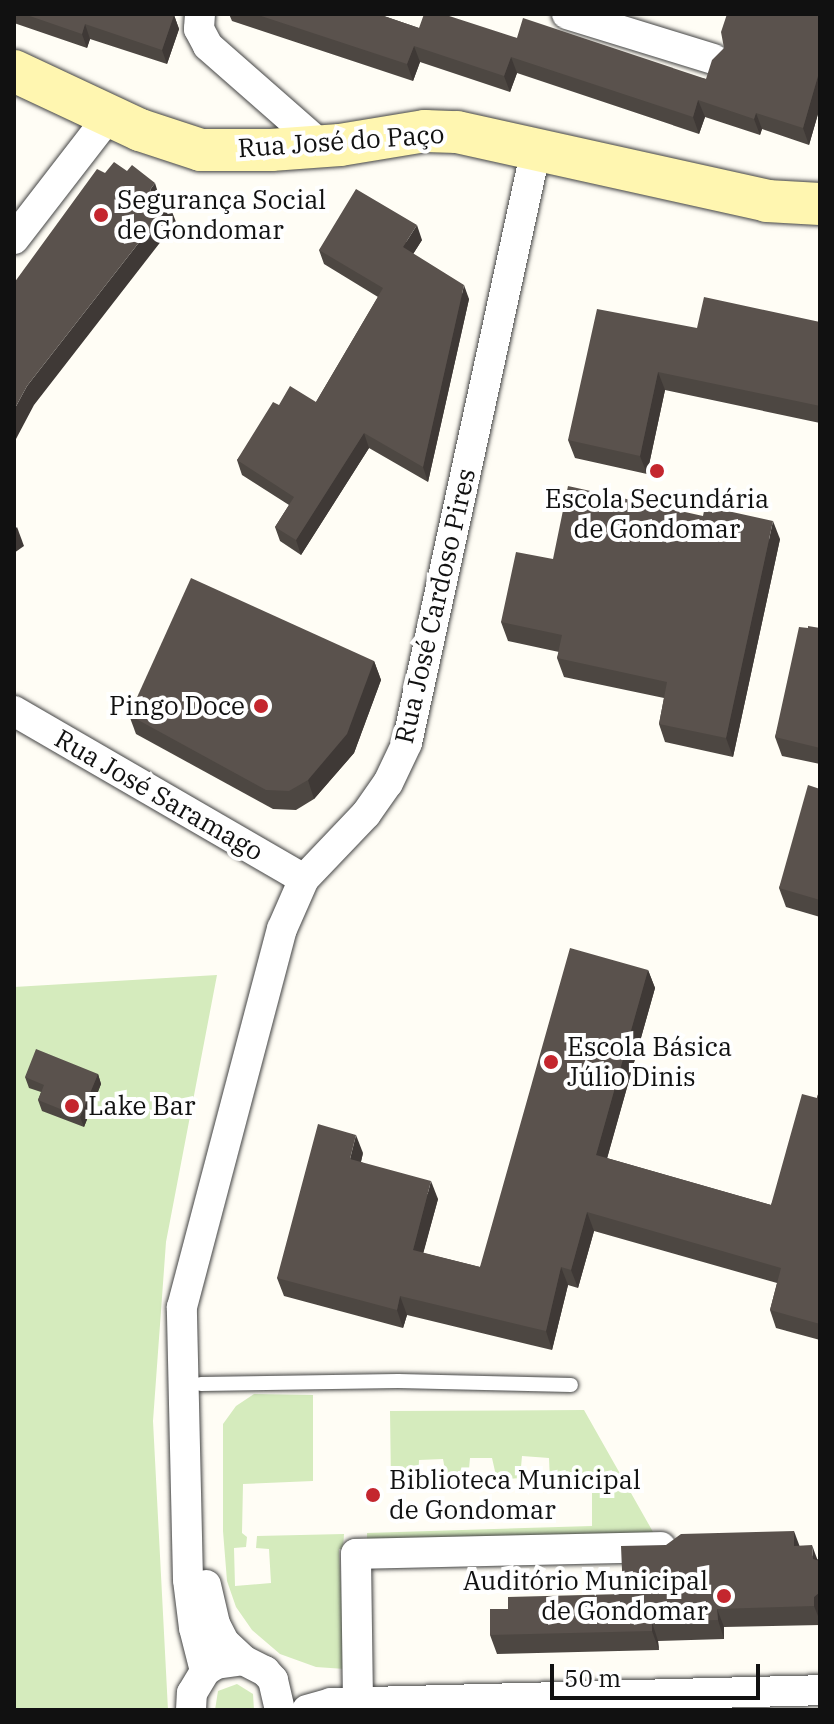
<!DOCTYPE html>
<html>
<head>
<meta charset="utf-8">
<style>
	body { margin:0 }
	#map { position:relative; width:834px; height:1724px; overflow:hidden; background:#fffdf5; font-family:"IBM Plex Serif",serif }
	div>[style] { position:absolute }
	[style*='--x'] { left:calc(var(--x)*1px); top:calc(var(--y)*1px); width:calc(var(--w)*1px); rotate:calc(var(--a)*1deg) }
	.green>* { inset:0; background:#d5ebbd }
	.roads { filter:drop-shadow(0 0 2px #444) drop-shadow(0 0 2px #444) }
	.lane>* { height:14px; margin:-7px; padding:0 7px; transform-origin:7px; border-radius:7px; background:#fff }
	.street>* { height:30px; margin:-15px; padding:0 15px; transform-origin:15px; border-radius:15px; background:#fff }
	.secondary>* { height:42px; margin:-21px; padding:0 21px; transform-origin:21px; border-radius:21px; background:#fff6b0 }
	.wall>* { inset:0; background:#4d4742 }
	.shaded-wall>* { inset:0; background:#3f3936 }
	.building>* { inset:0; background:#5a524d }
	.dots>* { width:22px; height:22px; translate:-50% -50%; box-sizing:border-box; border:4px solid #fff; border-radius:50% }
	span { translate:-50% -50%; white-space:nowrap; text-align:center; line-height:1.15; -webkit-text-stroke:8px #fff; paint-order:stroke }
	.street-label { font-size:26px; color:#111 }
	.poi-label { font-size:26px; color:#111 }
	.left { translate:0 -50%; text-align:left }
	.right { translate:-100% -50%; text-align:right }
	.frame { position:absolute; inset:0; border:16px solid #111; pointer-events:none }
	.scale { position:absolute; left:550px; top:1664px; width:210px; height:36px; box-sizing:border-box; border:4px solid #111; border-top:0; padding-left:10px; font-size:24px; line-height:28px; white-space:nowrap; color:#111; -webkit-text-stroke:6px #fff; paint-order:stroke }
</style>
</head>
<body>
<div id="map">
	<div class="green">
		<i style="clip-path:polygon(217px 975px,166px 1242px,153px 1421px,168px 1710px,14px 1710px,14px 987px)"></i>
		<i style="clip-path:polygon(254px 1394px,313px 1395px,313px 1481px,243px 1484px,242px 1533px,247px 1537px,246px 1547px,234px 1548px,235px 1586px,271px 1583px,269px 1549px,256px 1548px,257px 1536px,344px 1534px,343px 1549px,339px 1549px,345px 1669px,316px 1667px,280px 1654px,252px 1630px,236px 1607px,227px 1581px,223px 1531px,223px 1424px,236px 1406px)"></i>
		<i style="clip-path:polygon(584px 1410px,657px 1539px,367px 1546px,367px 1533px,592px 1526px,592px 1482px,550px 1481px,549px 1458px,522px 1456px,520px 1478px,497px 1480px,492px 1458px,470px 1458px,468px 1480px,447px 1481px,443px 1459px,419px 1460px,418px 1485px,391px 1483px,390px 1411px)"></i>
		<i style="clip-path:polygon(237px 1684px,253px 1694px,254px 1710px,215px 1710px,218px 1691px)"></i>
	</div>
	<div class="roads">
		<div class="lane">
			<i style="--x:201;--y:1384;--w:197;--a:-0.9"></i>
			<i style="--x:398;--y:1381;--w:173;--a:1.3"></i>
		</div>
		<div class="street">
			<i style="--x:200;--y:14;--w:15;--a:94"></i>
			<i style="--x:199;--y:29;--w:19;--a:62"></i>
			<i style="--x:208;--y:46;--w:152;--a:41.3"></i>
			<i style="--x:567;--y:14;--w:153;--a:17.1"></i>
			<i style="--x:14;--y:239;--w:157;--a:-52.3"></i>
			<i style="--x:14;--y:711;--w:335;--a:30.1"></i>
			<i style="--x:206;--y:1585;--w:40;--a:77"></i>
			<i style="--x:215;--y:1624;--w:20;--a:63"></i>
			<i style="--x:224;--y:1642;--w:26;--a:43"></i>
			<i style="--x:205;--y:1671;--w:44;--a:-104.3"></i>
			<i style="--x:194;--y:1628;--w:48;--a:-97.1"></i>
			<i style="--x:188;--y:1580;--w:273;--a:-91.3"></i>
			<i style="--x:182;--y:1307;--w:391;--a:-75.2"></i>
			<i style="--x:282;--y:929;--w:55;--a:-66.3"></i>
			<i style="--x:304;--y:879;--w:90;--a:-46.4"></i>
			<i style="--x:366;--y:814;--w:38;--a:-55"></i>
			<i style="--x:388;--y:783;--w:44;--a:-64.6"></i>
			<i style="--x:407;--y:743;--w:608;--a:-77.75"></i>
			<i style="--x:358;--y:1702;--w:148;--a:-90.8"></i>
			<i style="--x:356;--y:1554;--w:305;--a:-1.3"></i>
			<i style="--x:191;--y:1710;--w:17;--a:-87"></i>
			<i style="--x:192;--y:1693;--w:26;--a:-59"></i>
			<i style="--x:205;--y:1671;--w:13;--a:-32"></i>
			<i style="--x:216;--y:1664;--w:27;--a:-8"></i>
			<i style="--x:243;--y:1660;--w:25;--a:27"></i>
			<i style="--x:265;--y:1671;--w:12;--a:48"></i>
			<i style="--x:273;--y:1680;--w:31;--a:77"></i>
			<i style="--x:307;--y:1710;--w:25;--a:-16"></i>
			<i style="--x:331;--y:1703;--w:489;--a:-1.5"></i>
		</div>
		<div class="secondary">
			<i style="--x:14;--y:71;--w:139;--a:25.1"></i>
			<i style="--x:140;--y:130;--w:64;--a:18.2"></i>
			<i style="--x:201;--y:150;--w:70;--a:0"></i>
			<i style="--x:271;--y:150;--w:69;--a:-4.1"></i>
			<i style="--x:340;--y:145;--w:86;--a:-9.4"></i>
			<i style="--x:425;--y:131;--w:32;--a:2"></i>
			<i style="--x:457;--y:132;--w:318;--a:12.5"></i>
			<i style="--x:767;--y:201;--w:53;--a:3.2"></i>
		</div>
	</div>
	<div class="wall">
		<i style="clip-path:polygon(14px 14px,170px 14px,174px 15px,179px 29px,167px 64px,90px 39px,87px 48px,14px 23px)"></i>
		<i style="clip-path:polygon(229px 14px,378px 14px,419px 28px,517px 38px,706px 79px,820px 14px,820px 107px,809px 145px,762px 129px,760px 135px,705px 117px,699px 134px,517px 73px,510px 92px,420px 62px,413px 81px,232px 21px)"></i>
		<i style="clip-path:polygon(422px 240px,413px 254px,469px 299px,428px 482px,369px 448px,301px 555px,280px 541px,275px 527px,289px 505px,242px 475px,237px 460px,279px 405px,316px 402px,378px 297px,324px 264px,319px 250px)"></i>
		<i style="clip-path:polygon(820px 322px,820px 423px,665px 390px,647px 474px,575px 458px,568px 440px,697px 328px)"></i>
		<i style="clip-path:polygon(780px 539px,733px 757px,665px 742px,659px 724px,664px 698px,564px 677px,557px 658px,559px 652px,508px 641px,501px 622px,553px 559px)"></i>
		<i style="clip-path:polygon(808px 628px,820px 628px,820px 764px,782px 756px,775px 737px)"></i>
		<i style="clip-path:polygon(374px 661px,381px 680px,354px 753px,314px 799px,296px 810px,273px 809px,136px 734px,129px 715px)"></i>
		<i style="clip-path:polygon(820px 789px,820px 917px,786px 907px,779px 888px)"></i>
		<i style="clip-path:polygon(648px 970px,655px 988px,607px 1158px,771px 1205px,817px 1098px,820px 1087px,820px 1340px,776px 1328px,770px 1310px,777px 1283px,594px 1231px,578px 1288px,568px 1285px,552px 1350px,407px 1315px,403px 1328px,284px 1296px,277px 1278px,363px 1153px,361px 1162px,438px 1199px,423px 1253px,480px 1267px)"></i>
		<i style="clip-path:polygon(98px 1074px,101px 1084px,84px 1127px,42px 1111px,38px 1100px,41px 1092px,29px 1088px,25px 1077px)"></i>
		<i style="clip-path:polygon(799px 1546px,820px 1561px,820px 1625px,724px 1627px,724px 1639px,658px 1641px,659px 1650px,497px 1654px,490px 1635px,508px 1609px,623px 1594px)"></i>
	</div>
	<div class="shaded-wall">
		<i style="clip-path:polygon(174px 15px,179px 29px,167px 64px,162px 50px)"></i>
		<i style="clip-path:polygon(85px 24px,90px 39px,87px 48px,82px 34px)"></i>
		<i style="clip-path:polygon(414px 46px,420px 62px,413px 81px,407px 64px)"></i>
		<i style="clip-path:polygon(511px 57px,517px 73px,510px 92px,504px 76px)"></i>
		<i style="clip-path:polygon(820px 69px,820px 107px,809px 145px,803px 128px)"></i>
		<i style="clip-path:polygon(698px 100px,705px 117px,699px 134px,693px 117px)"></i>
		<i style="clip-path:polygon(756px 113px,762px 129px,760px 135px,754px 119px)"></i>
		<i style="clip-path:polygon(155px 183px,161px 202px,150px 190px)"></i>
		<i style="clip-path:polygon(169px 204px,176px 222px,34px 405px,16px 439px,14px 451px,14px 410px,27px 386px)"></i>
		<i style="clip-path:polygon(417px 225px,422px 240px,408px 262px,403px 247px)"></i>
		<i style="clip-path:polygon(464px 285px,469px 299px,428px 482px,423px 467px)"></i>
		<i style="clip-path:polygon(658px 372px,665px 390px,647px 474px,640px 456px)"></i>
		<i style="clip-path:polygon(364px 433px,369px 448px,301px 555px,296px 540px)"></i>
		<i style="clip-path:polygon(773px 521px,780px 539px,733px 757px,726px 738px)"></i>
		<i style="clip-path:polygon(17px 527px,24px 546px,14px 553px,14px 530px)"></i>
		<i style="clip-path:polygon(374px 661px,381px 680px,354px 753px,314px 799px,308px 780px)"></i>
		<i style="clip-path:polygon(648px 970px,655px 988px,603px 1173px,596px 1155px)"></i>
		<i style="clip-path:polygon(98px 1074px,101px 1084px,84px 1127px,80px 1117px)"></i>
		<i style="clip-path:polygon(356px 1135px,363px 1153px,357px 1177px,350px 1159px)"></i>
		<i style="clip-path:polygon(431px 1181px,438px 1199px,419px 1269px,413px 1250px)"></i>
		<i style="clip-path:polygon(587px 1212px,594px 1231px,578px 1288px,571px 1270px)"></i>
		<i style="clip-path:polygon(561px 1267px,568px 1285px,552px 1350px,546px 1331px)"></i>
		<i style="clip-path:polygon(400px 1296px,407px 1315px,403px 1328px,397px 1310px)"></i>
		<i style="clip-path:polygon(794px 1531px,801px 1550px,794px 1546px)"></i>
		<i style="clip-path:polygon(812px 1545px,819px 1564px,813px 1559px)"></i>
		<i style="clip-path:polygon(820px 1592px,820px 1621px,814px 1606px,814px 1597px)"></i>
		<i style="clip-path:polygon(717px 1609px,724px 1627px,724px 1639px,718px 1620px)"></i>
		<i style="clip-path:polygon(652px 1622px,658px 1641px,659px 1650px,652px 1631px)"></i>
	</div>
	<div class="building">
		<i style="clip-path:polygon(24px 14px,170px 14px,174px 15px,162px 50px,85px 24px,82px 34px)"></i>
		<i style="clip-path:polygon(255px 14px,378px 14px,419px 28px,424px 14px,443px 14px,517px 38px,513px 51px,523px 18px,706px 79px,712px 60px,724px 48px,721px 32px,727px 14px,820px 14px,820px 69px,803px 128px,756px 113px,754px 119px,698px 100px,693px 117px,511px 57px,504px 76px,414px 46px,407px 64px)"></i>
		<i style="clip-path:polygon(114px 162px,127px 171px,132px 165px,155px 183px,150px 190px,169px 204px,27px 386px,14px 410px,14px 283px,97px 169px,105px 173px)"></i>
		<i style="clip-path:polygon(356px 189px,417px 225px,403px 247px,464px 285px,423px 467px,364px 433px,296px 540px,275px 527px,294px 497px,237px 460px,273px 402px,279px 405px,290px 386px,316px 402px,383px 288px,319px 250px)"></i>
		<i style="clip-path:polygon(704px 297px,820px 322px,820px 406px,658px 372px,640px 456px,568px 440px,597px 309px,697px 328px)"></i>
		<i style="clip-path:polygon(568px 486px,703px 516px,705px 506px,773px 521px,726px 738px,659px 724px,667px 682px,557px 658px,562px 635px,501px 622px,516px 552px,553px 559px)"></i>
		<i style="clip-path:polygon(191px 578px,374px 661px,347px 734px,308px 780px,289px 791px,266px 790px,129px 715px)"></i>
		<i style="clip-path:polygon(808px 626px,820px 628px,820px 748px,775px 737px,799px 627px,808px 628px)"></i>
		<i style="clip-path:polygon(808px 785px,820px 789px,820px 900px,779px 888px)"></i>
		<i style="clip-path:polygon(570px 948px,648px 970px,596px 1155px,771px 1205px,802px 1094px,817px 1098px,820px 1087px,820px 1324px,770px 1310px,781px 1268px,587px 1212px,571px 1270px,561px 1267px,546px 1331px,400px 1296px,397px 1310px,277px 1278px,318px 1124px,356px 1135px,350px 1159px,431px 1181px,413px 1250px,480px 1267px)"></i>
		<i style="clip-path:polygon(36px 1049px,98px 1074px,80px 1117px,38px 1100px,44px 1085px,25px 1077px)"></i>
		<i style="clip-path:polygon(794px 1531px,794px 1546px,812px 1545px,813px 1559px,820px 1561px,820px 1592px,814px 1597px,814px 1606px,717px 1609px,718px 1620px,652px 1622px,652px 1631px,490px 1635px,490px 1609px,508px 1609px,508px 1597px,623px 1594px,621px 1546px,666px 1545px,681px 1534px)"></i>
	</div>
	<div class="dots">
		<i style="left:101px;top:215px;background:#c4262e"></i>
		<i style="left:657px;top:471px;background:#c4262e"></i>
		<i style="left:261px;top:706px;background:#c4262e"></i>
		<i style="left:551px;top:1062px;background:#c4262e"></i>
		<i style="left:72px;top:1106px;background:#c4262e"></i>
		<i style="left:373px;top:1495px;background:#c4262e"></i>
		<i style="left:724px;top:1596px;background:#c4262e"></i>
	</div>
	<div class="street-label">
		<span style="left:341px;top:141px;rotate:-4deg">Rua José do Paço</span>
		<span style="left:435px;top:606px;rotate:-77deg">Rua José Cardoso Pires</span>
		<span style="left:159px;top:795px;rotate:30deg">Rua José Saramago</span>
	</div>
	<div class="poi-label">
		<span class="left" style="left:117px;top:215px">Segurança Social<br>de Gondomar</span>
		<span style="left:657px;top:514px">Escola Secundária<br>de Gondomar</span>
		<span class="right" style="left:245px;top:706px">Pingo Doce</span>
		<span class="left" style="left:567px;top:1062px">Escola Básica<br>Júlio Dinis</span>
		<span class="left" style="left:88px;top:1106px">Lake Bar</span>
		<span class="left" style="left:389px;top:1495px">Biblioteca Municipal<br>de Gondomar</span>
		<span class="right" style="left:708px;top:1596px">Auditório Municipal<br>de Gondomar</span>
	</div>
	<div class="frame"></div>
	<div class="scale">50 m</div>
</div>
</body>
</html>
